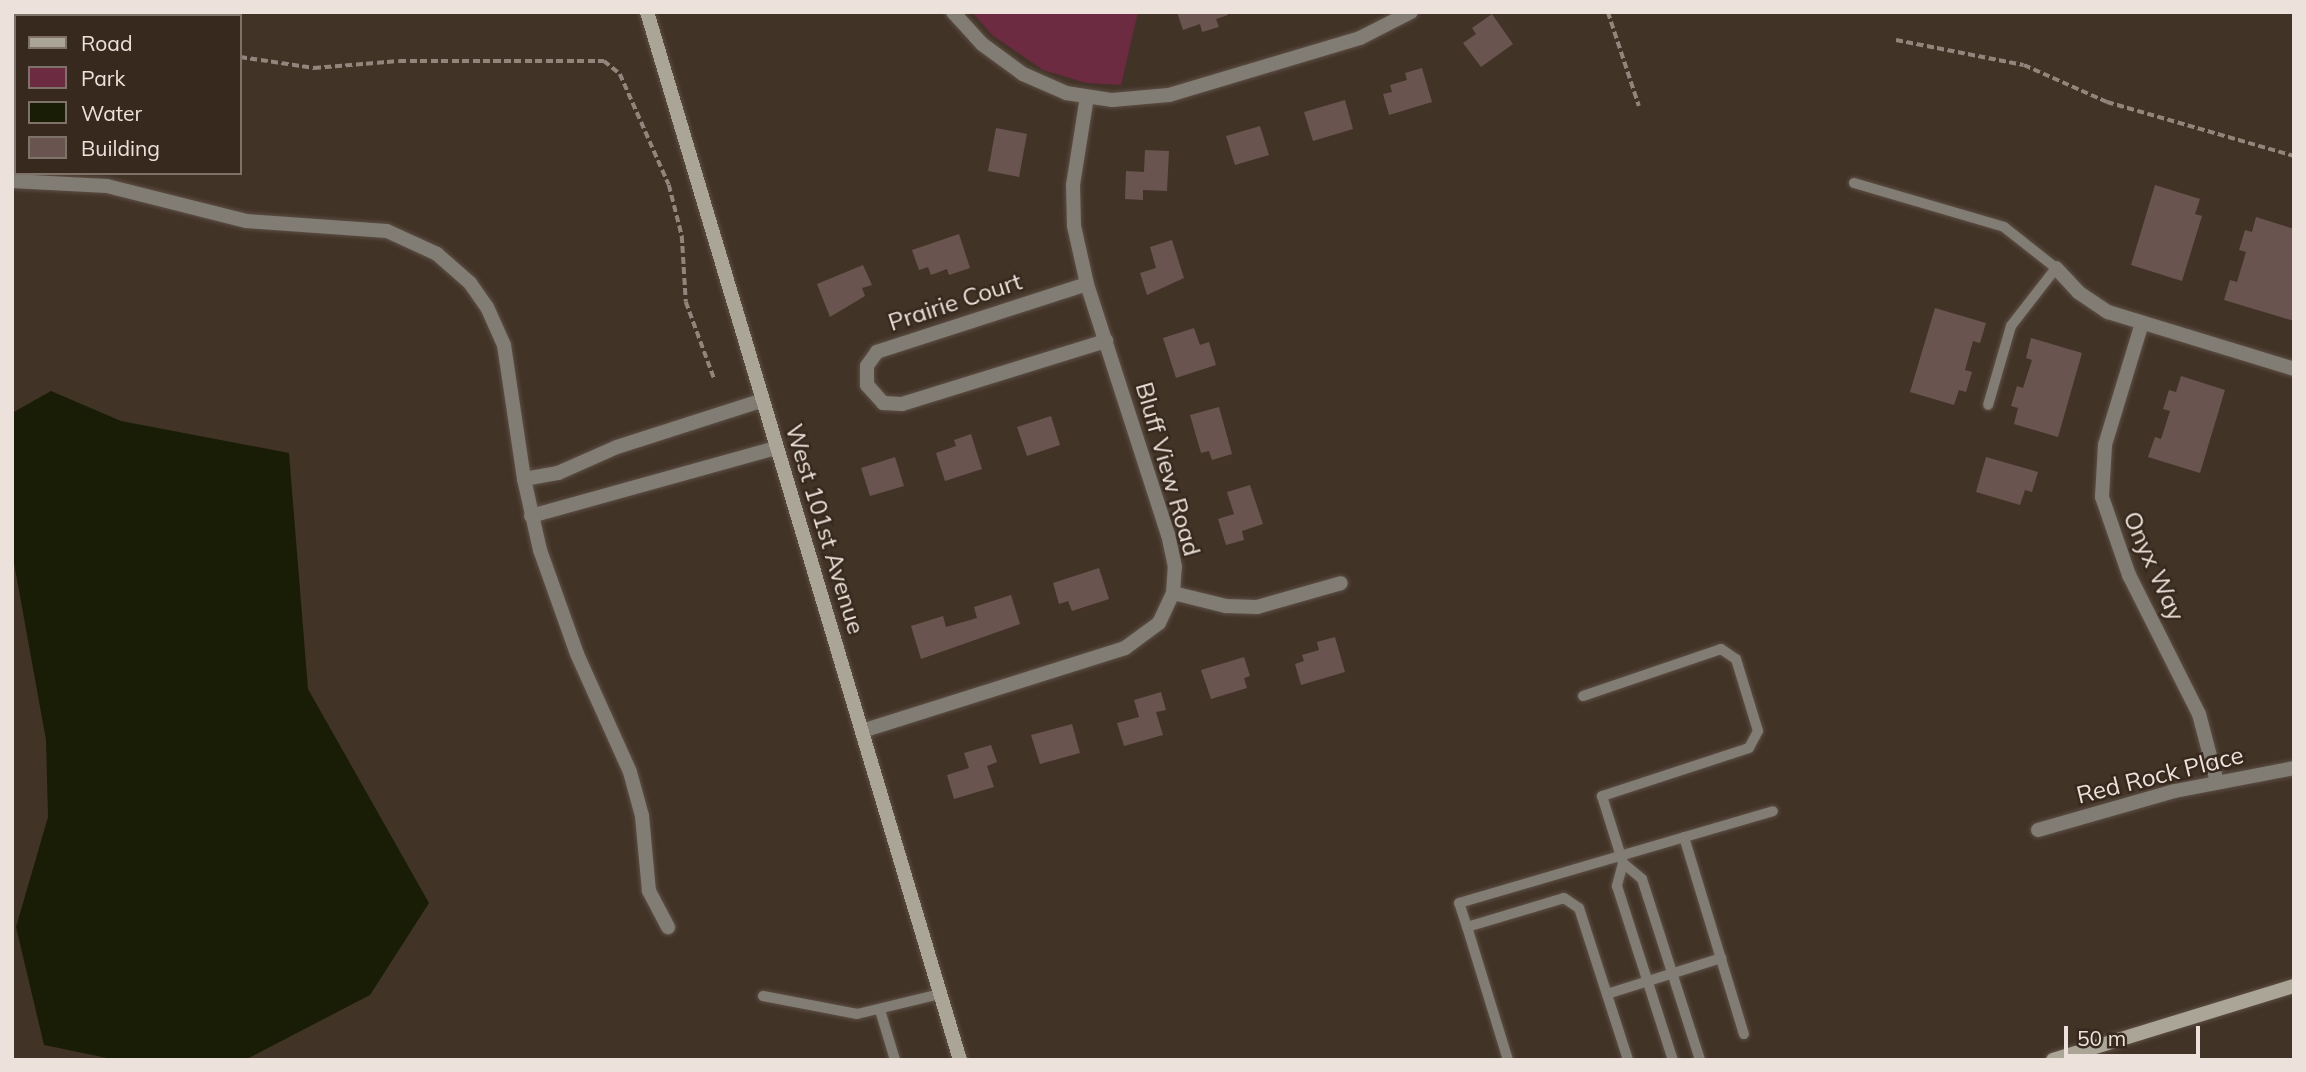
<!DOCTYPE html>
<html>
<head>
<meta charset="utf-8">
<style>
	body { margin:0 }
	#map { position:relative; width:2306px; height:1072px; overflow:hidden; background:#423327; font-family:Mulish,sans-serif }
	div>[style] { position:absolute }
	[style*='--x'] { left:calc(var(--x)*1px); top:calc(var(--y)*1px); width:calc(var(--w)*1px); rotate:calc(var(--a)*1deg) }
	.green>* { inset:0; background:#6c2b41 }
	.water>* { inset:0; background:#191d06 }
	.building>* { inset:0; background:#6a5450 }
	.path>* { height:3.5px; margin-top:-1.75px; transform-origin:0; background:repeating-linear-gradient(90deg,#92857c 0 7px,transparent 0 10.5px) }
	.roads { filter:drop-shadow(0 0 2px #5d4f44) drop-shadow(0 0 2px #5d4f44) }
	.lane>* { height:10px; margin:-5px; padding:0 5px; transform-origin:5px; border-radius:5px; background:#817d75 }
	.street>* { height:14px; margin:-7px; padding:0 7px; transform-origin:7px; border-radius:7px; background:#817d75 }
	.secondary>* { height:14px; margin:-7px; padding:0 7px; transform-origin:7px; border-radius:7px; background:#aba598 }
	span { translate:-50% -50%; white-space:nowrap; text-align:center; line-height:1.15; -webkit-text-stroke:5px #37291d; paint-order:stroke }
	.street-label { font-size:24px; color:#ece2db }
	.frame { position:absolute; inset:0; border:14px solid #ece2db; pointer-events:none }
	.legend { position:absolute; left:14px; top:14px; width:228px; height:161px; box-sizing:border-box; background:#37291d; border:2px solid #7f7369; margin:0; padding:9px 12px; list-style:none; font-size:21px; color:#ece2db }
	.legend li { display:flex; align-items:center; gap:14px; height:35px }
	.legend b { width:35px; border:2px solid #7f7369 }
	.scale { position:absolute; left:2064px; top:1026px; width:136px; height:32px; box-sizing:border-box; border:4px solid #ece2db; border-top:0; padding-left:9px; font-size:21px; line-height:24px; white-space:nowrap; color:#ece2db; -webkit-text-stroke:5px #37291d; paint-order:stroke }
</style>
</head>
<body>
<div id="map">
	<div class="green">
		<i style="clip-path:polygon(972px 12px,1138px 12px,1121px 85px,1086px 83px,1043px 70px,992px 35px)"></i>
	</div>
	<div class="water">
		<i style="clip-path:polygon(51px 391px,121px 421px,289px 453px,308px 689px,429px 903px,370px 995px,245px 1060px,117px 1060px,44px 1045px,16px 927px,48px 817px,46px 740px,12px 552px,12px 413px)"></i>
	</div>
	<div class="building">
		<i style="clip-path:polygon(1177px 12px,1227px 12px,1228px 15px,1216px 19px,1219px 27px,1202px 32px,1200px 24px,1183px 30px)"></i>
		<i style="clip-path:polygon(1492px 14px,1513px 44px,1481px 67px,1463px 43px,1476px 34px,1472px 28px)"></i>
		<i style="clip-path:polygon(1422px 68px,1432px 102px,1389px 115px,1383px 94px,1392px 92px,1390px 85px,1407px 80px,1405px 73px)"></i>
		<i style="clip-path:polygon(1345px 100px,1353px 129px,1313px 141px,1304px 112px)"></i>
		<i style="clip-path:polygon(1260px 126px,1269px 155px,1235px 165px,1226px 136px)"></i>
		<i style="clip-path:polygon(996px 128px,1027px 134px,1019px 177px,988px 171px)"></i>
		<i style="clip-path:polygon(1145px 150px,1169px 151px,1167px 191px,1143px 190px,1143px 200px,1125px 199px,1126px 171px,1144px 172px)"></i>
		<i style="clip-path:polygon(2155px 185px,2200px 199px,2195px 214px,2202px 216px,2182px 281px,2131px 265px)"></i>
		<i style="clip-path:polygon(2256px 217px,2294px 229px,2294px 321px,2224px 300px,2230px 280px,2237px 282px,2246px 252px,2239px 250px,2245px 230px,2252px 232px)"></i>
		<i style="clip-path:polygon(959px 234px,970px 268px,949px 275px,947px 269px,931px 275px,928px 267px,919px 270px,912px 250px)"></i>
		<i style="clip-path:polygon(1172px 240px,1184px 278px,1147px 295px,1140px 273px,1156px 268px,1150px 247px)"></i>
		<i style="clip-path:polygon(863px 265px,872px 285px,862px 288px,865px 296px,830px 317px,817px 284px)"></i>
		<i style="clip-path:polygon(1935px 308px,1986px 323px,1980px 343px,1973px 341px,1965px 370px,1972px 372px,1966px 392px,1959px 390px,1954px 405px,1910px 392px)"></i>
		<i style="clip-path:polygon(1194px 328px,1200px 345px,1209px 342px,1216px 365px,1176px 378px,1163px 338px)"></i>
		<i style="clip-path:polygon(2031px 338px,2082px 353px,2058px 437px,2014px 424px,2018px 408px,2011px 406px,2017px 386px,2023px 388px,2032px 360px,2026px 358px)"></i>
		<i style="clip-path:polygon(2181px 376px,2225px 390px,2200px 473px,2148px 457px,2155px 437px,2161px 439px,2170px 411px,2163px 409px,2169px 390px,2176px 392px)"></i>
		<i style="clip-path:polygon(1219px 407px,1232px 454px,1212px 460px,1209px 451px,1201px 453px,1190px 415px)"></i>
		<i style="clip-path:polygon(1051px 416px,1060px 445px,1027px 456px,1017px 427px)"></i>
		<i style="clip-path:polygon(971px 434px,982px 469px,945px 481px,936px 453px,956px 446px,954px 440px)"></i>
		<i style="clip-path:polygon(895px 457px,904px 486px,870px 496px,861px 468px)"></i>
		<i style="clip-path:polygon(1986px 457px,2038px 472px,2032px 492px,2025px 490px,2020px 505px,1976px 492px)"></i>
		<i style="clip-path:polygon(1250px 485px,1263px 524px,1242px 531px,1244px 540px,1226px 545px,1218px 519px,1234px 514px,1227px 492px)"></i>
		<i style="clip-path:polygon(1099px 568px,1109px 599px,1072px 611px,1068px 601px,1059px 604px,1053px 583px)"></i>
		<i style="clip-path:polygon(1011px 595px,1020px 624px,921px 659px,911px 626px,943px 616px,946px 627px,977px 618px,974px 607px)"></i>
		<i style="clip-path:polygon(1335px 637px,1345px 672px,1301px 685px,1295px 664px,1304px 661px,1302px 655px,1319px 650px,1317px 642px)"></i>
		<i style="clip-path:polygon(1244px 657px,1250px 676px,1244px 678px,1247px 688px,1211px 699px,1201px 670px)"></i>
		<i style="clip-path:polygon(1161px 692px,1166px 710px,1156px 712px,1163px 735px,1124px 746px,1117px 723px,1139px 717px,1134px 700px)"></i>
		<i style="clip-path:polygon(1072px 724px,1080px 753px,1040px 764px,1031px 735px)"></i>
		<i style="clip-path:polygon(991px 745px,997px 762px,987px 766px,994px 787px,954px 799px,947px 775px,969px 768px,964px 753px)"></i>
	</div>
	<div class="path">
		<i style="--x:1608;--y:12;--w:99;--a:71.7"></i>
		<i style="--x:12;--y:23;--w:4;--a:14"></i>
		<i style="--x:1896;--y:40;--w:130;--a:11.1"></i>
		<i style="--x:2024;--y:65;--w:91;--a:24"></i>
		<i style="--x:2107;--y:102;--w:195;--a:16.1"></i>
		<i style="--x:240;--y:57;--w:75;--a:8.5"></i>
		<i style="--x:314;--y:68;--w:85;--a:-4.7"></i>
		<i style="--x:399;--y:61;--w:205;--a:0"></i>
		<i style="--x:604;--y:61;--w:21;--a:39"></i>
		<i style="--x:620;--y:74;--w:121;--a:66.2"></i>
		<i style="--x:669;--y:185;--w:53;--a:75.7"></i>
		<i style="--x:682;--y:236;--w:66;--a:86.5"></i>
		<i style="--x:686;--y:302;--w:81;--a:69.8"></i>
	</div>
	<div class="roads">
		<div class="lane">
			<i style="--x:1854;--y:183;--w:156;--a:16.3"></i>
			<i style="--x:2004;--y:227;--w:66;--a:38.3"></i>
			<i style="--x:2056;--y:268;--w:73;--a:127.8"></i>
			<i style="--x:2011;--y:326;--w:82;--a:106.2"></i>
			<i style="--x:1583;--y:696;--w:146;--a:-18.8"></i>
			<i style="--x:1721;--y:649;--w:18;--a:34"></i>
			<i style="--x:1736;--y:659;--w:75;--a:73"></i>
			<i style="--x:1758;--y:731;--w:19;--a:118"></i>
			<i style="--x:1749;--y:748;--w:155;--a:161.9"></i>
			<i style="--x:1602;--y:796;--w:70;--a:72.6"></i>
			<i style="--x:1623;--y:863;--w:24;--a:105"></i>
			<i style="--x:1617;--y:886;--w:183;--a:72.2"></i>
			<i style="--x:1684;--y:837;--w:206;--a:73.1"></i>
			<i style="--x:1623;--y:863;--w:25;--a:40"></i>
			<i style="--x:1642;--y:879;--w:190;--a:72.2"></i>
			<i style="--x:1467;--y:927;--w:25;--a:-108"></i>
			<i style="--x:1459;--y:903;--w:327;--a:-16.3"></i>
			<i style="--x:1607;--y:994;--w:120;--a:-17.5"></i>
			<i style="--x:763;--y:996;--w:96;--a:10.8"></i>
			<i style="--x:857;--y:1014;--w:85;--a:-13.5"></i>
			<i style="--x:880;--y:1010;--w:52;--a:73.3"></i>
			<i style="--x:1508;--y:1060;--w:139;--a:-107.1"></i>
			<i style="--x:1467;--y:927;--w:101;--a:-16.6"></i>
			<i style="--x:1564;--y:898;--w:18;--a:34"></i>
			<i style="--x:1579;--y:908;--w:160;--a:72.1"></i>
		</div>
		<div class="street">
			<i style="--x:953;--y:12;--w:43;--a:47.8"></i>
			<i style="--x:982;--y:44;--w:51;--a:36.2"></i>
			<i style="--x:1023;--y:74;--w:47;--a:23.8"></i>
			<i style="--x:1066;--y:93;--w:47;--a:8.7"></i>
			<i style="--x:1112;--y:100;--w:57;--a:-5"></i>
			<i style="--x:1169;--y:95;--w:199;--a:-16.6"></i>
			<i style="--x:1360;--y:38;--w:57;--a:-27"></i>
			<i style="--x:12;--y:181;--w:95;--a:3"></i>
			<i style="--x:107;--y:186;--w:143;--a:14.1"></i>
			<i style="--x:246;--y:221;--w:141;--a:4.1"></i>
			<i style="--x:387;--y:231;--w:55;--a:24.7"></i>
			<i style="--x:437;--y:254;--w:44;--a:41.3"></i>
			<i style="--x:470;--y:283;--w:29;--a:55"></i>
			<i style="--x:487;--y:307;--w:42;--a:65.9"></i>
			<i style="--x:504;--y:345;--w:135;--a:81.5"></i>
			<i style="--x:524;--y:479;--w:73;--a:77.3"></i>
			<i style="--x:540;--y:550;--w:110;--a:70.4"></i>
			<i style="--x:577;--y:654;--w:129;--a:65.8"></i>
			<i style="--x:630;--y:772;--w:46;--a:74.7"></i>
			<i style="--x:642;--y:816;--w:75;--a:84.7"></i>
			<i style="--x:649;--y:891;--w:41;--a:62.2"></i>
			<i style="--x:2056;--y:268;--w:33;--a:47"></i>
			<i style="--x:2078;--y:292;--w:36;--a:34"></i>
			<i style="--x:2108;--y:312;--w:195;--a:17"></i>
			<i style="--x:1087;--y:284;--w:221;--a:162.1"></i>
			<i style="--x:877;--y:352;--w:17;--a:126"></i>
			<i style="--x:867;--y:366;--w:19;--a:90"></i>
			<i style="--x:867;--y:385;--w:24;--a:48"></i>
			<i style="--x:883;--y:403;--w:19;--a:3"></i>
			<i style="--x:902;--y:404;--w:214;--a:-17.2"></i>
			<i style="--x:2142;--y:323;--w:127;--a:106.9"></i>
			<i style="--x:2105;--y:445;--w:52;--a:93.3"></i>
			<i style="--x:2102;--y:497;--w:83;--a:70.9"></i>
			<i style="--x:2129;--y:575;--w:156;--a:63.3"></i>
			<i style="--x:2199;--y:714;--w:70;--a:75.2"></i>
			<i style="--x:524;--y:479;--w:35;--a:-10"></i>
			<i style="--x:558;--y:473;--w:64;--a:-23.8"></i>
			<i style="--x:617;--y:447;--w:153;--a:-17.8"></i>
			<i style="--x:531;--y:516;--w:255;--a:-15.5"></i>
			<i style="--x:1173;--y:593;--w:55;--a:13.8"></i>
			<i style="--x:1226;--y:606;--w:31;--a:2"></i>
			<i style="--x:1257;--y:607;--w:87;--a:-15.9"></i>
			<i style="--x:862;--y:731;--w:276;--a:-17.5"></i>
			<i style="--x:1125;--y:648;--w:42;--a:-36.3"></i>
			<i style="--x:1159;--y:623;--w:33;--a:-65"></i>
			<i style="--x:1173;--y:593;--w:26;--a:-86"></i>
			<i style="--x:1175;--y:567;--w:33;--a:-102"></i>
			<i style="--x:1168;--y:535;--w:264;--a:-107.9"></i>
			<i style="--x:1087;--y:284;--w:59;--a:-102.6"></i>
			<i style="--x:1074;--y:226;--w:41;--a:-91.4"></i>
			<i style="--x:1073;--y:185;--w:89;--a:-81"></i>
			<i style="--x:2038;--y:830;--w:142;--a:-15.9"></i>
			<i style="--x:2175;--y:791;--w:121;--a:-10.9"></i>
		</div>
		<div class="secondary">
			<i style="--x:647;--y:12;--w:1094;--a:73.37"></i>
			<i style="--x:2053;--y:1060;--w:252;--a:-17.1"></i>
		</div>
	</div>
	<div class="street-label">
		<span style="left:955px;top:302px;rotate:-18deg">Prairie Court</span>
		<span style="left:1168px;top:469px;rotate:74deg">Bluff View Road</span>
		<span style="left:825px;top:529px;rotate:73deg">West 101st Avenue</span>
		<span style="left:2154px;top:566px;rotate:66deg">Onyx Way</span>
		<span style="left:2160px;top:775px;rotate:-14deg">Red Rock Place</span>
	</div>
	<div class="frame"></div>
	<ul class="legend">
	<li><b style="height:9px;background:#aba598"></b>Road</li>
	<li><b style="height:19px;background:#6c2b41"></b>Park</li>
	<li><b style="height:19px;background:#191d06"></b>Water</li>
	<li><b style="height:19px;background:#6a5450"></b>Building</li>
	</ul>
	<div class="scale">50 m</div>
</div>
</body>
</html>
